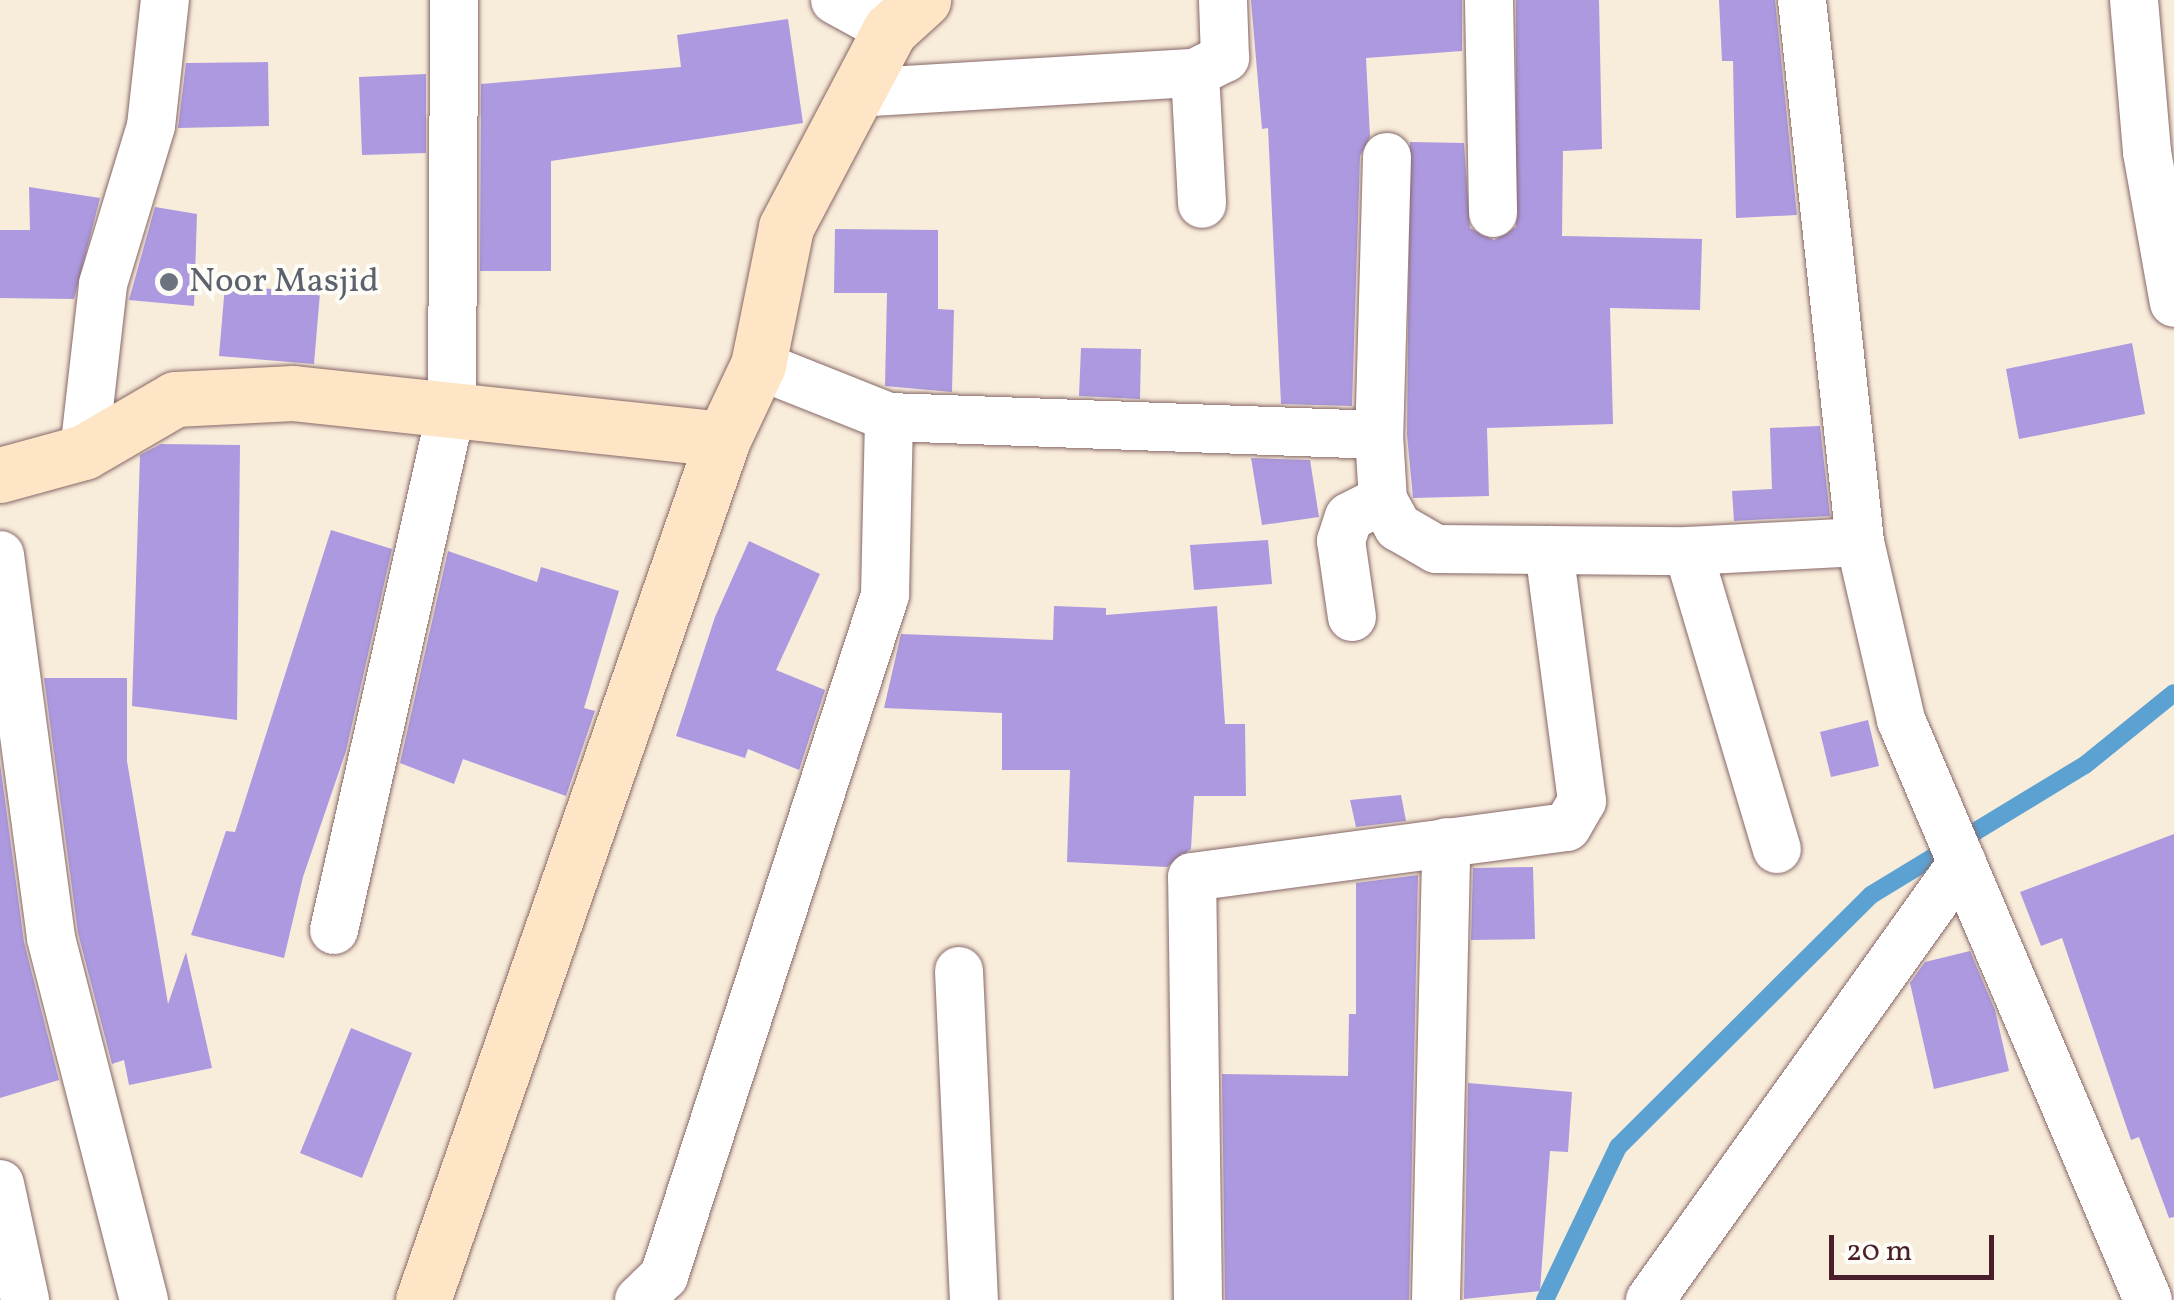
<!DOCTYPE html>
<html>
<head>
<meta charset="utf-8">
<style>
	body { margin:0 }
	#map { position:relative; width:2174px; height:1300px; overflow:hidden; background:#f8ecda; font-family:Vollkorn,serif }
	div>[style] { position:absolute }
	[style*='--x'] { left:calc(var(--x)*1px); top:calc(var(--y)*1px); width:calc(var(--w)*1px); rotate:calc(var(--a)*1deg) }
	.stream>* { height:18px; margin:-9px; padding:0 9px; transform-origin:9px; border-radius:9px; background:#5ba1d1 }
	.building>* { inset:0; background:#ac99df }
	.roads { filter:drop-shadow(0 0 2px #876768) drop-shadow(0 0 2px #876768) }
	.street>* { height:48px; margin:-24px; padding:0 24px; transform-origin:24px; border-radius:24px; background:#fff }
	.secondary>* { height:55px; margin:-27.5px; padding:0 27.5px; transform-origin:27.5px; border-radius:27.5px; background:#fde5c5 }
	.dots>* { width:28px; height:28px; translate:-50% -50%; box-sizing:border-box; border:5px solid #fdfcf7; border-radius:50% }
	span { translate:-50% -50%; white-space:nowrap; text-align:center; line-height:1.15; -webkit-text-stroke:8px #fdfcf7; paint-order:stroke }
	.worship-label { font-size:35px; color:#5b616d }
	.left { translate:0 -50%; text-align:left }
	.scale { position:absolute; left:1829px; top:1235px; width:165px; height:45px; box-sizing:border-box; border:5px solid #4a1f2b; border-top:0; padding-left:12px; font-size:30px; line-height:35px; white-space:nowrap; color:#4a1f2b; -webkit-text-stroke:8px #fdfcf7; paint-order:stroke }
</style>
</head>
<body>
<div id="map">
	<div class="stream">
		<i style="--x:1545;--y:1300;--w:170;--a:-64.5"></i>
		<i style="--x:1618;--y:1147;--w:357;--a:-44.9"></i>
		<i style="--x:1871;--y:895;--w:250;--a:-31.3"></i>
		<i style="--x:2085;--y:765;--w:114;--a:-39"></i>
	</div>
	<div class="building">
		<i style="clip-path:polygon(1251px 0,1462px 0,1462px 51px,1366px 58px,1370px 137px,1360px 156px,1352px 406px,1281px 404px,1268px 128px,1262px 129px)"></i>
		<i style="clip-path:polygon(1516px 0,1599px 0,1602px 149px,1563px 151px,1562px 236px,1702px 239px,1700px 310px,1610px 308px,1613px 424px,1487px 428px,1489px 496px,1413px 498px,1407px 435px,1410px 142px,1464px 143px,1470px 228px,1494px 240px,1516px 227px)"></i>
		<i style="clip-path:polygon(1719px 0,1775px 0,1797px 215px,1736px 218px,1733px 61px,1722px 61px)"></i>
		<i style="clip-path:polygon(788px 19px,803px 123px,551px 161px,551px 271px,480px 271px,481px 84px,681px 67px,677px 35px)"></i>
		<i style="clip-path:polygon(268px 62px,269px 126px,178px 128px,186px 63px)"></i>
		<i style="clip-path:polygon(426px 74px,426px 153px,362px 155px,359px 77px)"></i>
		<i style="clip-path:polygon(29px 187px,100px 198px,74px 299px,0 298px,0 230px,30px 230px)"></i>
		<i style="clip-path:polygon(155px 207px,197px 214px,194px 306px,129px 300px)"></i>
		<i style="clip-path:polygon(835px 229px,938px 230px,938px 309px,954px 310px,952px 392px,885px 386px,887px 293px,834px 293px)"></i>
		<i style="clip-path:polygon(225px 285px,320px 293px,314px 364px,219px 356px)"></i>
		<i style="clip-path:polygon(2132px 343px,2145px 414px,2019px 439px,2006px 369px)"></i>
		<i style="clip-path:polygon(1081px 348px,1141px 349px,1140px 399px,1079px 396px)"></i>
		<i style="clip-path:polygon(1820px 426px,1830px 516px,1734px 521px,1732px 491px,1772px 489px,1770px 428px)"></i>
		<i style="clip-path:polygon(161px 444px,240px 445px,237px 720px,132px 706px,140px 455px)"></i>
		<i style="clip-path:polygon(1251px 458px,1310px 460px,1319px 517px,1262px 525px)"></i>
		<i style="clip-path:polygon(331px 530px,392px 549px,346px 751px,303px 877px,284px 958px,191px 935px,226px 831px,235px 832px)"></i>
		<i style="clip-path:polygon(1268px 540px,1272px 584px,1194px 590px,1190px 545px)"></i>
		<i style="clip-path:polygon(749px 541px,820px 574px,776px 670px,825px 690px,799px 770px,748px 749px,745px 758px,676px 736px,715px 617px)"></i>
		<i style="clip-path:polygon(448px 551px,537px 582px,541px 567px,619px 591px,584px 708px,595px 711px,566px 796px,463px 759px,454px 784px,400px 763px)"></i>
		<i style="clip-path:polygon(1054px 606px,1106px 608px,1106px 615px,1217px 606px,1225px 724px,1245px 724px,1246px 796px,1194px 796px,1191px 849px,1167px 867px,1067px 862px,1070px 770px,1002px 770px,1002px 713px,884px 708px,901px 634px,1053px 640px)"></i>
		<i style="clip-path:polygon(44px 678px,127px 678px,127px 761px,168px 1004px,186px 952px,212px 1068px,129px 1085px,124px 1060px,112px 1064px,78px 933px)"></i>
		<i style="clip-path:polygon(1868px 720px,1879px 766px,1831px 777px,1820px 732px)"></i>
		<i style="clip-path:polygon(0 763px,24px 942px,59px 1080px,0 1098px)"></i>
		<i style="clip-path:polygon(1401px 795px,1406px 821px,1356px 827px,1350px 800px)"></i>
		<i style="clip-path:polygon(2174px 834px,2174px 1217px,2169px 1218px,2139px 1137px,2131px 1140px,2062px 938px,2041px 946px,2020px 892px)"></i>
		<i style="clip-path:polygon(1533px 867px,1535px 939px,1471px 940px,1473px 868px)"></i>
		<i style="clip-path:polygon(1418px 875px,1409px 1300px,1225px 1300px,1222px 1074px,1348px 1076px,1349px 1014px,1356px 1014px,1356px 883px)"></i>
		<i style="clip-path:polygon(1970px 951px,1995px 1010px,2009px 1071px,1934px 1089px,1910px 983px,1925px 962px)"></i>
		<i style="clip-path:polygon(351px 1028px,412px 1053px,362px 1178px,300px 1153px)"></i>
		<i style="clip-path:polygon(1468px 1083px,1572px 1092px,1568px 1152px,1550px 1151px,1540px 1291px,1464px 1299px)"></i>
	</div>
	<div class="roads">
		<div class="street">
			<i style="--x:835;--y:0;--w:63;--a:28.6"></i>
			<i style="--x:1489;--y:0;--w:213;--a:88.9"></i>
			<i style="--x:1802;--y:0;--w:545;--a:83.89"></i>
			<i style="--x:1860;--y:542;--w:183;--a:77"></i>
			<i style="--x:1901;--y:720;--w:630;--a:66.93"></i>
			<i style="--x:2134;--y:0;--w:153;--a:85.1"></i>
			<i style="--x:2147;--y:152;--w:153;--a:79.9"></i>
			<i style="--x:1195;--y:73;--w:131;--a:86.9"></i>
			<i style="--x:855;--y:93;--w:341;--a:-3.4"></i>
			<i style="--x:1195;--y:73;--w:34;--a:-27"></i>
			<i style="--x:1225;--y:58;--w:58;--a:-92"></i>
			<i style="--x:1387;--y:157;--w:278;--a:91.6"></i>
			<i style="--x:1379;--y:435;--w:65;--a:86.5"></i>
			<i style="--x:1383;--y:500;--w:31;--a:61"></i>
			<i style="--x:1398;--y:527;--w:44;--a:30.1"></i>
			<i style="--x:1436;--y:549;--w:252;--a:0.5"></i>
			<i style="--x:1688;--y:551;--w:172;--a:-3"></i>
			<i style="--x:758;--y:365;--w:141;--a:21.7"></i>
			<i style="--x:889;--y:417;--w:490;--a:2.1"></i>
			<i style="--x:84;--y:452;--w:169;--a:-83.5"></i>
			<i style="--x:103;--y:284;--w:165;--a:-73.1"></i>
			<i style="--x:151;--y:126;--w:127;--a:-83.7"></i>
			<i style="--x:1688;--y:551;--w:311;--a:73.4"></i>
			<i style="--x:0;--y:555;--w:386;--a:82.4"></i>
			<i style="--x:51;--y:938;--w:374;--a:75.6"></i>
			<i style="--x:1352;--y:617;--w:77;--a:-98.2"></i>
			<i style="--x:1341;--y:541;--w:25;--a:-72"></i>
			<i style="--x:1349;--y:517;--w:38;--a:-27"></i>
			<i style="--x:334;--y:930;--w:537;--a:-77.31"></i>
			<i style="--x:452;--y:406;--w:406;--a:-89.7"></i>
			<i style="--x:959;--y:971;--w:329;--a:87.4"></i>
			<i style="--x:0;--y:1184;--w:119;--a:77.8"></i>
			<i style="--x:639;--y:1300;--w:35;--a:-44"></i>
			<i style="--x:664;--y:1276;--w:716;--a:-72.02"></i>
			<i style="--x:885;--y:595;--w:178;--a:-88.7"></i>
			<i style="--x:1198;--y:1300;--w:423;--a:-90.8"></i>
			<i style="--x:1192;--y:877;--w:378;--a:-7.6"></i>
			<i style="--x:1567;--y:827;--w:30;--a:-60"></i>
			<i style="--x:1582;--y:801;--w:253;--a:-97.5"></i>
			<i style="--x:1436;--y:1300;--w:458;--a:-88.7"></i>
			<i style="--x:1650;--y:1300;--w:537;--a:-54.47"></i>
		</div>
		<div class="secondary">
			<i style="--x:0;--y:475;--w:87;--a:-15.3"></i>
			<i style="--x:84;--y:452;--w:105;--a:-30.2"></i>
			<i style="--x:175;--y:399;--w:118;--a:-2.9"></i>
			<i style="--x:293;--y:393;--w:432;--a:6.1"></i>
			<i style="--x:423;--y:1300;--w:912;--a:-70.79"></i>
			<i style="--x:723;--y:439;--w:82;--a:-64.7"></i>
			<i style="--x:758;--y:365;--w:141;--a:-78.5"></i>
			<i style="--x:786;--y:227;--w:223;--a:-62.2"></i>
			<i style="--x:890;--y:30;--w:45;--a:-42.3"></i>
		</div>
	</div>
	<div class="dots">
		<i style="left:169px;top:282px;background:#6b7280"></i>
	</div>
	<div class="worship-label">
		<span class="left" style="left:189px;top:282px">Noor Masjid</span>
	</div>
	<div class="scale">20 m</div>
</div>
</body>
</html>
